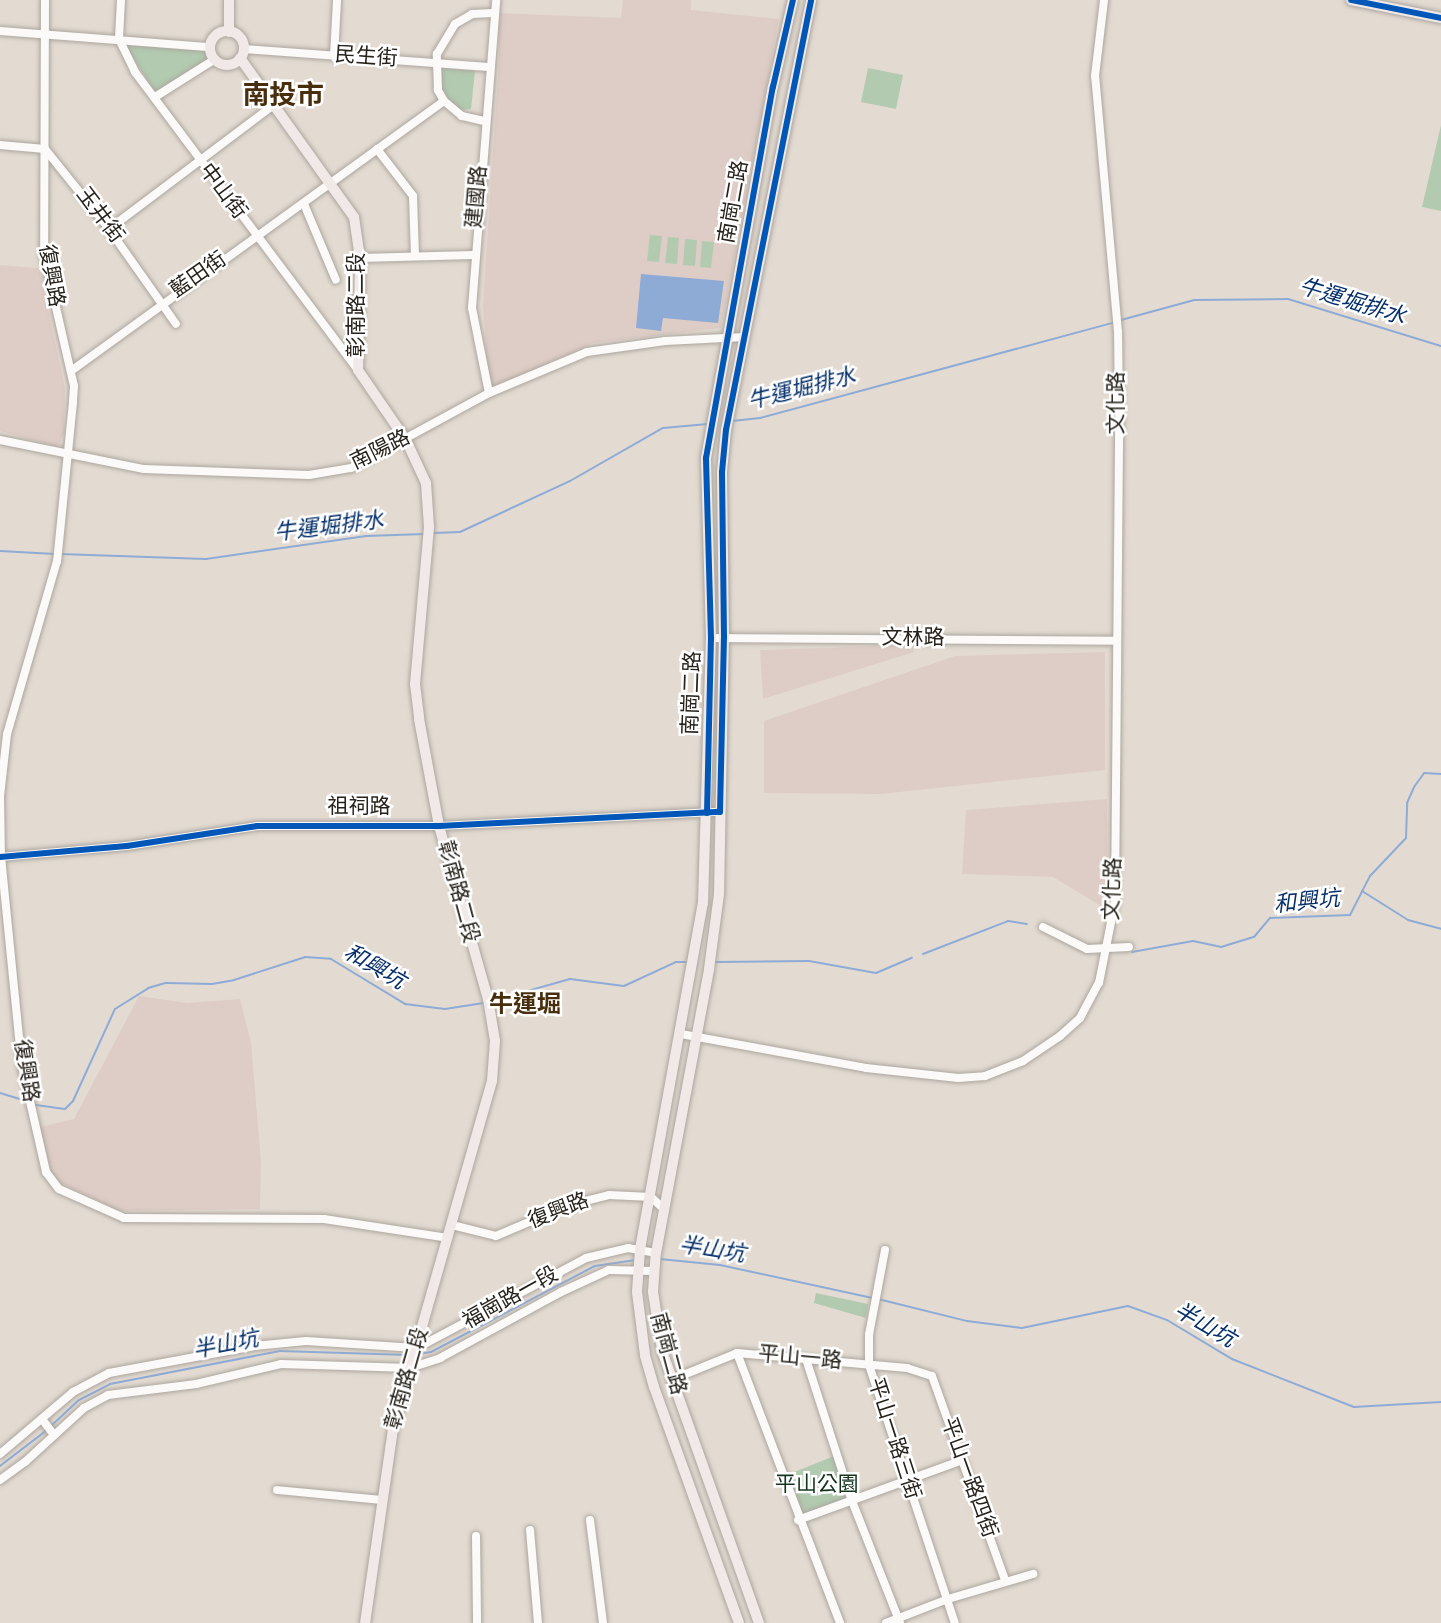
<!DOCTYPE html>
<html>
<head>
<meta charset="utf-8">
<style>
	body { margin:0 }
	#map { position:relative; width:1441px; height:1623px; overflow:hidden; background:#e3dbd2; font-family:Overpass,"Noto Sans TC",sans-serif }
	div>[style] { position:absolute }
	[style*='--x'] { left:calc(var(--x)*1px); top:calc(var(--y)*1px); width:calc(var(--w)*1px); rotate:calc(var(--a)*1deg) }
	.education>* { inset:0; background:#decdc6 }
	.green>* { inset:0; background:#b2cab0 }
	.water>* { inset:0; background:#8eabd6 }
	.stream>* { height:2px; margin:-1px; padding:0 1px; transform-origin:1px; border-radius:1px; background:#8eabd6 }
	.roads { filter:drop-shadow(0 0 2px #aca69f) drop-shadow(0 0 2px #aca69f) }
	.minor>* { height:8px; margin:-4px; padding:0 4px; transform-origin:4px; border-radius:4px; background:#fbfaf8 }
	.major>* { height:10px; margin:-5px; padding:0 5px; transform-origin:5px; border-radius:5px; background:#f1e9e8 }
	.major>.ring { margin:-5px; padding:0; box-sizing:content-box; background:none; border:10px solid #f1e9e8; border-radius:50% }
	.cycleway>* { height:6px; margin:-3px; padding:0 3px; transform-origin:3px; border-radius:3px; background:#0057b8 }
	span { translate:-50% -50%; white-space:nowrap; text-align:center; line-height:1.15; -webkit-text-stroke:5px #fff; paint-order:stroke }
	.street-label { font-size:21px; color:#27221b }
	.park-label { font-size:21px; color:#13331c }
	.water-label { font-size:22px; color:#052f6a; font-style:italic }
	.quarter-label { font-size:24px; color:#492e0e; font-weight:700 }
	.district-label { font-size:27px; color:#492e0e; font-weight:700 }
</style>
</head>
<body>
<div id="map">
	<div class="education">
		<i style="clip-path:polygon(623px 0,691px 0,691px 10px,779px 19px,721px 328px,593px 343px,489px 390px,483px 306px,499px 60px,498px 13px,621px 18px)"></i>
		<i style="clip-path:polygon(0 265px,39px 268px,65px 388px,64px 433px,58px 447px,0 431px)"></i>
		<i style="clip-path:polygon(912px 645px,914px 652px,763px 699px,760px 650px)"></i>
		<i style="clip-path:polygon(1105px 652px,1105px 770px,881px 794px,764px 793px,764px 721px,955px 656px)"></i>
		<i style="clip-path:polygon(1107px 799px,1108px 910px,1053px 877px,962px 874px,966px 810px)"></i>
		<i style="clip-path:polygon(139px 996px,187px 1003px,240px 999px,251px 1042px,261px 1163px,260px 1209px,120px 1211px,53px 1179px,40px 1127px,74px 1119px)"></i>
	</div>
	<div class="green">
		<i style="clip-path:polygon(125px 45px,204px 49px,209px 58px,156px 94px)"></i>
		<i style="clip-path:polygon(440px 68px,475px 71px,471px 109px,459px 110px,445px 99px,439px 87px)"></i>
		<i style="clip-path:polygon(868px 68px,903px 75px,896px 109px,861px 102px)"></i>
		<i style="clip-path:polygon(1441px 125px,1441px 211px,1422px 207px)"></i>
		<i style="clip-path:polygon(650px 235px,662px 236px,659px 262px,647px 261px)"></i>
		<i style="clip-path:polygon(668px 237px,679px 238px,677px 264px,665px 263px)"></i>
		<i style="clip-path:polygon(685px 239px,697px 240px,695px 266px,683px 265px)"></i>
		<i style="clip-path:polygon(702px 241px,714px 242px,711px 268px,700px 267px)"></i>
		<i style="clip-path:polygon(816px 1293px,868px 1304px,866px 1318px,814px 1303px)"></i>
		<i style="clip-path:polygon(834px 1456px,848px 1498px,802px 1515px,787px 1475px)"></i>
	</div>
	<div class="water">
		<i style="clip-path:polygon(641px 274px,724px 281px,718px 323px,663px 318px,661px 331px,636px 328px)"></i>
	</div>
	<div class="stream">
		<i style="--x:1121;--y:320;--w:76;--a:-15.3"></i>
		<i style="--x:1194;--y:300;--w:94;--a:-0.6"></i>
		<i style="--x:1288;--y:299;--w:160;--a:17.1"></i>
		<i style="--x:732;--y:421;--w:28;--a:-6"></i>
		<i style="--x:760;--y:418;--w:368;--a:-15.1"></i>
		<i style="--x:434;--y:533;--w:26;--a:-2"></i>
		<i style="--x:460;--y:532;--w:121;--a:-24.9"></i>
		<i style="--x:570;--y:481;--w:107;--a:-29.7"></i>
		<i style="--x:663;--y:428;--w:45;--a:-5.1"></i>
		<i style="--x:0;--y:551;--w:55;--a:3.1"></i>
		<i style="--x:60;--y:554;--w:146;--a:2"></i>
		<i style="--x:206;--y:559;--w:162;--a:-8.2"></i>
		<i style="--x:366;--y:536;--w:59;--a:-1.9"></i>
		<i style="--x:1362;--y:891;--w:54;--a:32.2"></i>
		<i style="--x:1408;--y:920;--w:34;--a:15"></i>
		<i style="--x:1132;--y:952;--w:62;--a:-10.2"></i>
		<i style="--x:1193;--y:941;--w:29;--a:12"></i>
		<i style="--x:1221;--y:947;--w:34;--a:-17"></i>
		<i style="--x:1254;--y:937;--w:25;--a:-50"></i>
		<i style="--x:1270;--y:918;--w:80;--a:-2.1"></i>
		<i style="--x:1350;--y:915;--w:44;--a:-62.9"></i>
		<i style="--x:1370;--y:876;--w:52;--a:-46.5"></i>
		<i style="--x:1406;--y:838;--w:35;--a:-88"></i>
		<i style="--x:1407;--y:803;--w:17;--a:-66"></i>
		<i style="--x:1414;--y:787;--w:17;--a:-54"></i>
		<i style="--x:1424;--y:773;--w:17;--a:3"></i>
		<i style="--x:923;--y:954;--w:91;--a:-21.2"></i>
		<i style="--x:1008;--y:921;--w:19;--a:9"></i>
		<i style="--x:715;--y:962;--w:94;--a:-0.6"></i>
		<i style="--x:809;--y:961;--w:68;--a:10.2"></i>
		<i style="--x:876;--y:973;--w:39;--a:-23"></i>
		<i style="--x:492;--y:1001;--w:81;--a:-15.8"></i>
		<i style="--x:570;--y:979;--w:54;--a:7.4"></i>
		<i style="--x:624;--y:986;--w:57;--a:-24.8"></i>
		<i style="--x:676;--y:962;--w:11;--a:0"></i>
		<i style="--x:0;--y:1093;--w:24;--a:17"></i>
		<i style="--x:36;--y:1105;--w:29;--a:8"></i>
		<i style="--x:65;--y:1109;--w:11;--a:-45"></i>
		<i style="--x:73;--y:1101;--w:101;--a:-65.5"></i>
		<i style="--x:115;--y:1009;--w:39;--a:-32"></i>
		<i style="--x:148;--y:988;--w:19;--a:-16"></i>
		<i style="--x:166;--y:983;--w:46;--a:1.2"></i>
		<i style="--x:212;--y:984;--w:22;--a:-10"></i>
		<i style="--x:234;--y:980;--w:75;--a:-17.9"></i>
		<i style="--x:305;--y:957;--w:26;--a:4"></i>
		<i style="--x:331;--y:959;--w:87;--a:31.3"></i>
		<i style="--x:405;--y:1004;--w:40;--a:7.1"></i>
		<i style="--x:445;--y:1009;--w:39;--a:-9"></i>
		<i style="--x:660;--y:1259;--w:60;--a:5.7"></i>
		<i style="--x:720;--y:1265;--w:156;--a:12.2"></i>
		<i style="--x:878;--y:1299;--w:92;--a:13.9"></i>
		<i style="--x:967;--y:1321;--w:55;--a:7.3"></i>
		<i style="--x:1022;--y:1328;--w:108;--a:-11.7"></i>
		<i style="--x:1128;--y:1306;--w:41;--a:19.7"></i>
		<i style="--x:1167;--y:1320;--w:76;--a:31"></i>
		<i style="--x:1232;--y:1359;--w:131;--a:21.5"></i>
		<i style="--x:1354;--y:1407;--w:87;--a:-3.3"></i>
		<i style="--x:418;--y:1354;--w:13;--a:-9"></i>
		<i style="--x:431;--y:1352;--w:185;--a:-27.7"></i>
		<i style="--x:595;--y:1266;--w:41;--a:-8.3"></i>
		<i style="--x:51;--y:1426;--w:38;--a:-43"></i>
		<i style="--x:79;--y:1400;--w:35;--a:-27"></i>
		<i style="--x:110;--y:1384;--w:173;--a:-11"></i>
		<i style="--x:280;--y:1351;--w:129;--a:1.8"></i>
		<i style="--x:0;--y:1466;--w:59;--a:-37.5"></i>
	</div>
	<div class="roads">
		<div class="minor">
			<i style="--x:45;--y:0;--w:255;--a:90.2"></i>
			<i style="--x:44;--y:255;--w:134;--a:77.1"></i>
			<i style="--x:74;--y:386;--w:16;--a:94"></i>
			<i style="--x:73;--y:402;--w:160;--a:95.7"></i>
			<i style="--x:57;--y:561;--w:180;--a:106.1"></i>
			<i style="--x:7;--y:734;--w:62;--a:96.4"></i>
			<i style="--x:0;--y:796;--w:61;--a:89.1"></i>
			<i style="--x:1;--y:857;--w:210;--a:84.3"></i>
			<i style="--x:22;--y:1066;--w:109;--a:77.2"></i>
			<i style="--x:46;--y:1172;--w:21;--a:53"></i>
			<i style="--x:59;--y:1189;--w:71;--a:24"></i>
			<i style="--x:124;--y:1218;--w:200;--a:0.3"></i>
			<i style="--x:324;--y:1219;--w:125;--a:8.7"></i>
			<i style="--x:121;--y:0;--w:39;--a:93"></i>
			<i style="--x:119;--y:39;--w:37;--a:64"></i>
			<i style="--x:135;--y:72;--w:372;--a:53.2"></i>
			<i style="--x:0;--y:31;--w:211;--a:4.4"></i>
			<i style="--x:244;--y:49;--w:245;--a:4.2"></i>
			<i style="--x:334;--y:56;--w:56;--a:-86.9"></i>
			<i style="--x:155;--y:97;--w:71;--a:-32.3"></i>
			<i style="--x:484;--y:121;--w:23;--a:-167"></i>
			<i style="--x:462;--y:116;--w:23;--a:-140"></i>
			<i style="--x:444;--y:101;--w:13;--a:-119"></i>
			<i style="--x:438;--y:90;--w:36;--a:-92"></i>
			<i style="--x:437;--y:54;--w:35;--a:-59"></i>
			<i style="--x:455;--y:24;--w:20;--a:-30"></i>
			<i style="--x:472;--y:14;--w:21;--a:-3"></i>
			<i style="--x:0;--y:145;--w:45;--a:5.1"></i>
			<i style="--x:45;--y:149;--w:102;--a:51.3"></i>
			<i style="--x:109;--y:229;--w:116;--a:54.8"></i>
			<i style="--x:377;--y:149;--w:59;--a:52.5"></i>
			<i style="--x:413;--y:196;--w:60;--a:88.1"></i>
			<i style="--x:304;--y:204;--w:82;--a:67.2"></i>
			<i style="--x:109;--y:229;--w:208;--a:-37"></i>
			<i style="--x:360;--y:258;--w:113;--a:-1.5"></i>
			<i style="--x:71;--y:371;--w:460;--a:-35.9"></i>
			<i style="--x:489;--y:393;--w:87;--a:-101.3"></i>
			<i style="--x:472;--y:308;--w:309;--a:-85.5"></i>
			<i style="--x:0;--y:440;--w:147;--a:11.4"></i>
			<i style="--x:144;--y:469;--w:165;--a:2.1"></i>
			<i style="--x:309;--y:475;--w:43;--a:-9.5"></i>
			<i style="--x:351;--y:468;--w:157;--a:-28.5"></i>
			<i style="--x:489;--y:393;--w:106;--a:-22.7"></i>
			<i style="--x:587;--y:352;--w:79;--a:-8"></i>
			<i style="--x:665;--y:341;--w:80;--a:-2.9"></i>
			<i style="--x:711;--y:638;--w:404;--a:0.4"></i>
			<i style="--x:0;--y:857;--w:127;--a:-5"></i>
			<i style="--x:127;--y:846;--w:132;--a:-8.7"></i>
			<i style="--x:257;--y:826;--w:182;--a:0"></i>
			<i style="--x:439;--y:826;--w:281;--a:-2.9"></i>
			<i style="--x:1043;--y:927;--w:49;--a:26.6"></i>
			<i style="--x:1087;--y:949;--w:42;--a:-2.7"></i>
			<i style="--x:681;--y:1034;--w:188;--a:10.4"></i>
			<i style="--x:866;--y:1068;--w:93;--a:6.2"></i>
			<i style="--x:958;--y:1078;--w:27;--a:-4"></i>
			<i style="--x:985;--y:1076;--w:41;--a:-21.5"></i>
			<i style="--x:1023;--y:1061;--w:45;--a:-34"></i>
			<i style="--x:1060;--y:1036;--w:27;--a:-42"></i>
			<i style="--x:1080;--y:1018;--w:40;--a:-62"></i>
			<i style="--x:1099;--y:983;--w:83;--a:-78.8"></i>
			<i style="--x:1115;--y:902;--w:491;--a:-89.5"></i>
			<i style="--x:1119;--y:411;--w:79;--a:-90.7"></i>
			<i style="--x:1118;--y:332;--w:257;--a:-95.1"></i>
			<i style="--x:1095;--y:76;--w:77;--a:-83.2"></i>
			<i style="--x:452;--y:1225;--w:45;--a:14"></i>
			<i style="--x:496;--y:1236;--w:79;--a:-23"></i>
			<i style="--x:569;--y:1205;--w:41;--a:-14"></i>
			<i style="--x:609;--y:1195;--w:42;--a:2.7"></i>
			<i style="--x:651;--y:1197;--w:19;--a:43"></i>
			<i style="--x:885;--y:1250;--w:86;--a:100.7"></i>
			<i style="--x:869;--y:1335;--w:30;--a:90"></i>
			<i style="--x:869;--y:1365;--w:272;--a:71.6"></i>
			<i style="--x:737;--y:1353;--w:289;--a:69.1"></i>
			<i style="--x:806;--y:1359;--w:149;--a:72.1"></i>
			<i style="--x:852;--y:1501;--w:131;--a:68.5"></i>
			<i style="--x:671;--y:1380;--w:71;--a:-22.2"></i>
			<i style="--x:737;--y:1353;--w:171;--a:5"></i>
			<i style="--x:907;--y:1368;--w:26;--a:18"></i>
			<i style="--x:932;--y:1376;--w:217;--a:70.3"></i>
			<i style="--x:42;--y:1419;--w:20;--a:53"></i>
			<i style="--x:0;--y:1454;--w:96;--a:-40.3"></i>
			<i style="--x:73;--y:1392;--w:41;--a:-27.8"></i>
			<i style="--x:109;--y:1373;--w:147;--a:-10.5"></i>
			<i style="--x:254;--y:1346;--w:52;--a:-5.5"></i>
			<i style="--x:306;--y:1341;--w:111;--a:3.6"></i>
			<i style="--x:417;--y:1348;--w:191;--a:-28"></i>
			<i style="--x:586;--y:1258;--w:43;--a:-13.4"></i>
			<i style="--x:628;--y:1248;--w:28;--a:10"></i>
			<i style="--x:0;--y:1480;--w:31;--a:-36"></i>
			<i style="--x:25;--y:1462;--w:80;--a:-42.5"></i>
			<i style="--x:84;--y:1408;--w:27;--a:-28"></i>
			<i style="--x:108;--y:1395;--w:89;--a:-7.1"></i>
			<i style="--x:196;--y:1384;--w:87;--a:-13.2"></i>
			<i style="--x:281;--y:1364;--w:129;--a:1.8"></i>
			<i style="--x:410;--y:1368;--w:32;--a:-18"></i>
			<i style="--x:440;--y:1358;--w:138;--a:-28.6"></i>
			<i style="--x:561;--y:1292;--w:53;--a:-24.6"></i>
			<i style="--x:609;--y:1270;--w:45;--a:1.3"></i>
			<i style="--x:277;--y:1490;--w:104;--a:5.5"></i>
			<i style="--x:590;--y:1520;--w:104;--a:82.8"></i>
			<i style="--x:798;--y:1520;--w:172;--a:-20"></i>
			<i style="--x:530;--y:1530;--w:93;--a:85.1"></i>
			<i style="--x:476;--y:1536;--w:87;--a:89.3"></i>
			<i style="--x:886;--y:1623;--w:66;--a:-21.2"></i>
			<i style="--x:948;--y:1599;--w:89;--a:-16.4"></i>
		</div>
		<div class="major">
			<i style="--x:229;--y:0;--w:32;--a:90"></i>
			<i style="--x:1351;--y:0;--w:92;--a:11.3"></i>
			<i class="ring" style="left:210px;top:31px;width:24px;height:24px"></i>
			<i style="--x:240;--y:58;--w:196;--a:54.4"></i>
			<i style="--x:354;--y:217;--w:41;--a:81.7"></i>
			<i style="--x:360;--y:258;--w:112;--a:91"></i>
			<i style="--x:358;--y:370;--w:85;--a:55.6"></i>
			<i style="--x:406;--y:440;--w:47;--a:65.1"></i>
			<i style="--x:426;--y:483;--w:44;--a:86.1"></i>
			<i style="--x:429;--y:527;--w:158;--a:95.1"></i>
			<i style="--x:415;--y:684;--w:35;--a:83"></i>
			<i style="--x:419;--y:719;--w:109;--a:79.4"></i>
			<i style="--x:439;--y:826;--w:180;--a:74.2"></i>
			<i style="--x:488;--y:999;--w:43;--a:80.5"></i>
			<i style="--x:495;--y:1041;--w:40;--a:94.3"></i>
			<i style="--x:492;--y:1081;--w:362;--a:105.9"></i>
			<i style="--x:393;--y:1429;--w:196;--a:98.2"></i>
			<i style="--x:739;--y:1623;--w:251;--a:-109.8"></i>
			<i style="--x:654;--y:1387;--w:33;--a:-106"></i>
			<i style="--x:645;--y:1355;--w:64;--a:-97.2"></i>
			<i style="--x:637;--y:1292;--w:43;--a:-86"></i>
			<i style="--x:640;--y:1249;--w:352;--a:-79.7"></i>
			<i style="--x:703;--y:903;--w:265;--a:-88.3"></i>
			<i style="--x:711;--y:638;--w:180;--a:-91.6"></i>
			<i style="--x:706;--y:458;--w:377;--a:-79.8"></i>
			<i style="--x:773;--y:87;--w:89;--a:-77.1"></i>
			<i style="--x:759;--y:1623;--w:290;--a:-109.6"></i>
			<i style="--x:662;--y:1350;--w:59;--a:-98.8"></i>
			<i style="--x:653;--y:1292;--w:39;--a:-86"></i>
			<i style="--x:656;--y:1253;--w:289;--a:-79.4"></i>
			<i style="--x:709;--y:969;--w:76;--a:-82.4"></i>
			<i style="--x:719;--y:894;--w:257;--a:-88.9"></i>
			<i style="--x:724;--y:637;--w:165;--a:-90.7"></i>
			<i style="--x:722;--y:472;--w:42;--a:-84.6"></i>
			<i style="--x:726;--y:430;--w:438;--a:-78.8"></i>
		</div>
	</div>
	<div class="cycleway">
		<i style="--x:1351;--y:0;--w:92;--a:11.3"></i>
		<i style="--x:707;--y:813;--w:175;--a:-88.7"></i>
		<i style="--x:711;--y:638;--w:180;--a:-91.6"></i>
		<i style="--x:706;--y:458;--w:377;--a:-79.8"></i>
		<i style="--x:773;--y:87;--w:89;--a:-77.1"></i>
		<i style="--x:0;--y:857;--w:127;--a:-5"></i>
		<i style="--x:127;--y:846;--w:132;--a:-8.7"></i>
		<i style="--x:257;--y:826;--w:182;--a:0"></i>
		<i style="--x:439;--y:826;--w:281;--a:-2.9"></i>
		<i style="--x:720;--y:812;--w:175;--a:-88.7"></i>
		<i style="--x:724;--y:637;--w:165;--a:-90.7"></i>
		<i style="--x:722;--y:472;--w:42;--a:-84.6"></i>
		<i style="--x:726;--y:430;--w:438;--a:-78.8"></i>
	</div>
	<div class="street-label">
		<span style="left:366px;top:58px;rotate:4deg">民生街</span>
		<span style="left:222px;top:192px;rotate:53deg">中山街</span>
		<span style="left:478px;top:197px;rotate:-85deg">建國路</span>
		<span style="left:735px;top:202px;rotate:-80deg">南崗二路</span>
		<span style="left:99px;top:216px;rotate:53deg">玉井街</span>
		<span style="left:50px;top:276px;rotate:80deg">復興路</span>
		<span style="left:199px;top:276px;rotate:-35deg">藍田街</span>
		<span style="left:358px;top:305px;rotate:-90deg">彰南路二段</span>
		<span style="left:1118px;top:403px;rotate:-90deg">文化路</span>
		<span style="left:381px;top:451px;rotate:-26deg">南陽路</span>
		<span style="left:913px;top:639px">文林路</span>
		<span style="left:693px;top:693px;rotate:-88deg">南崗二路</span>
		<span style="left:359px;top:808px">祖祠路</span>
		<span style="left:1114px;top:889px;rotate:-88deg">文化路</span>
		<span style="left:457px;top:892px;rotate:75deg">彰南路二段</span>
		<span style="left:25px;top:1071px;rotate:81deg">復興路</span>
		<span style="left:559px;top:1212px;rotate:-21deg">復興路</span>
		<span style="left:511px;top:1299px;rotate:-29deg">福崗路一段</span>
		<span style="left:667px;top:1354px;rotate:75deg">南崗二路</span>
		<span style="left:800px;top:1359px;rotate:5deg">平山一路</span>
		<span style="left:408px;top:1379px;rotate:-74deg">彰南路二段</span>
		<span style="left:893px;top:1439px;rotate:72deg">平山一路三街</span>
		<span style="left:968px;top:1478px;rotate:70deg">平山一路四街</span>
	</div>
	<div class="park-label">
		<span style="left:817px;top:1486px">平山公園</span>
	</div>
	<div class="water-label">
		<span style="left:1352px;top:303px;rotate:17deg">牛運堀排水</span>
		<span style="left:802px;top:390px;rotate:-14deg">牛運堀排水</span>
		<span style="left:329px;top:528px;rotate:-7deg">牛運堀排水</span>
		<span style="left:1307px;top:903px;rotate:-6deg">和興坑</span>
		<span style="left:374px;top:968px;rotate:30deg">和興坑</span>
		<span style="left:712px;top:1251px;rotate:9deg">半山坑</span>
		<span style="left:1204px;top:1326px;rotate:30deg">半山坑</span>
		<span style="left:226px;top:1346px;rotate:-11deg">半山坑</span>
	</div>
	<div class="quarter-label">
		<span style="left:525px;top:1007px">牛運堀</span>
	</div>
	<div class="district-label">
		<span style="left:283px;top:98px">南投市</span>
	</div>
</div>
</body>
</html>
